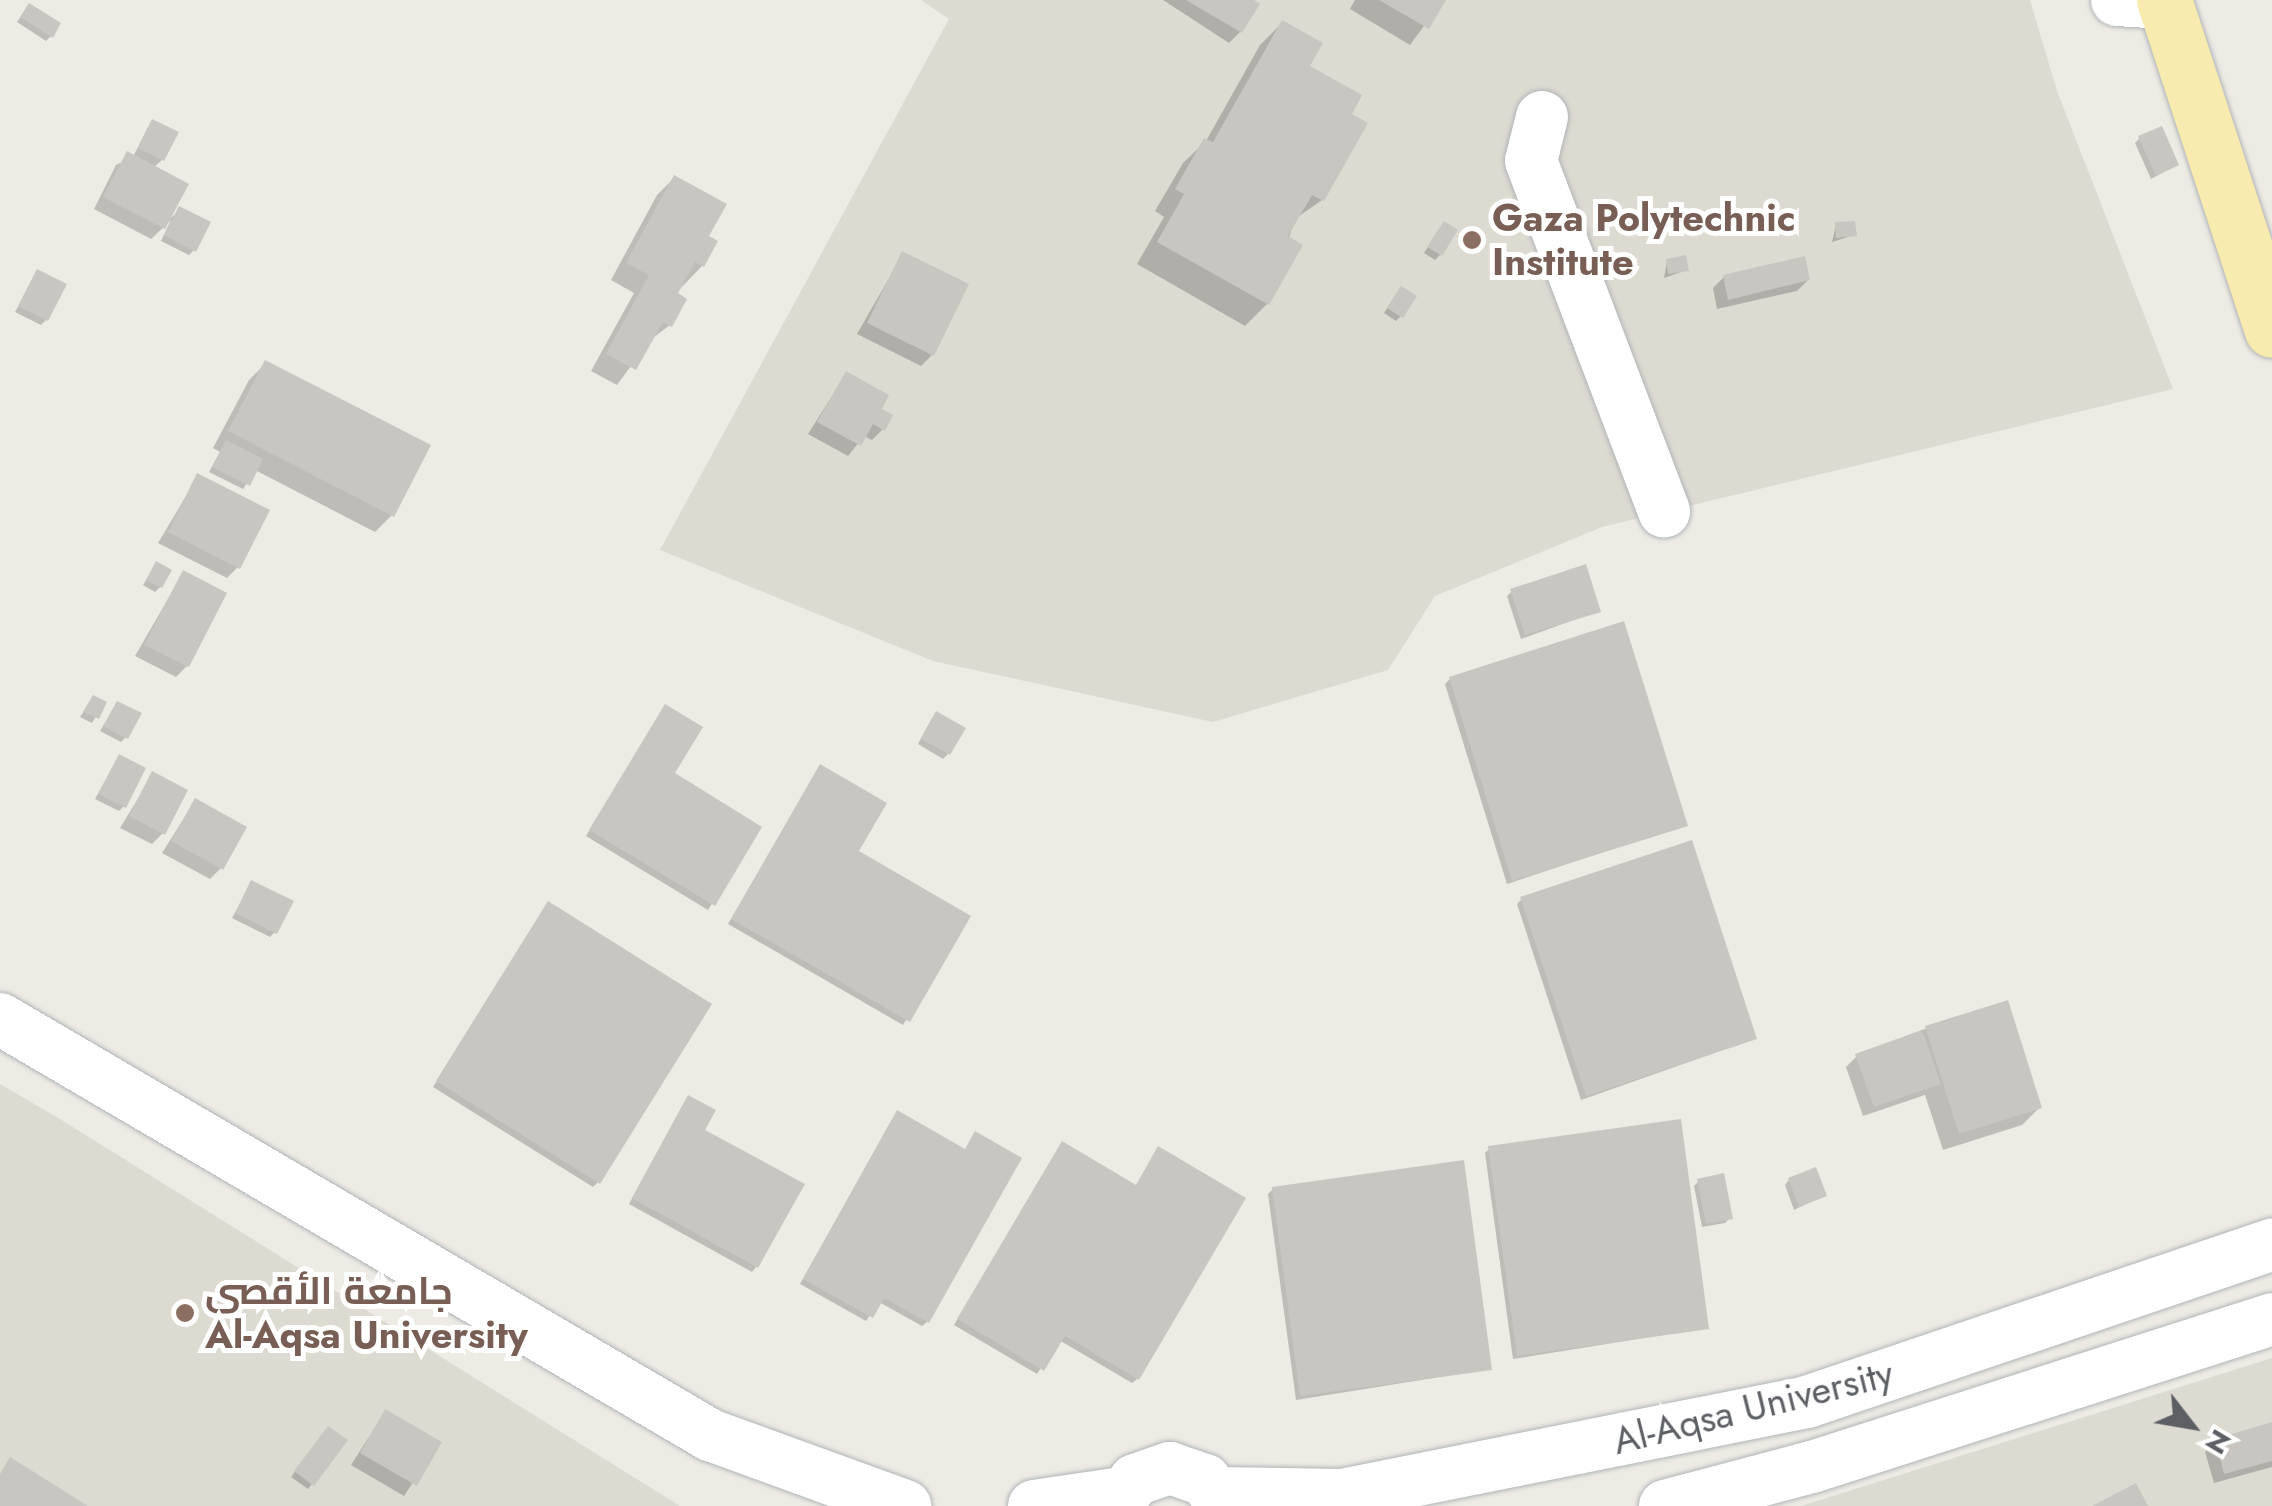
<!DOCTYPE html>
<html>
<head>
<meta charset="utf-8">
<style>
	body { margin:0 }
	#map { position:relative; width:2272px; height:1506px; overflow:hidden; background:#edebe4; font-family:Jost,Cairo,sans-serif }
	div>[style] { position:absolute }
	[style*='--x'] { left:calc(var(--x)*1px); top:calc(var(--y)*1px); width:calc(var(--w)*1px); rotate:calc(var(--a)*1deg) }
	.education>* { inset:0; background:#dddad2 }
	.shadow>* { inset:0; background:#0003 }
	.building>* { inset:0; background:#c9c6c1 }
	.roads { filter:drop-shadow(0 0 2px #b1b4b8) drop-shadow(0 0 2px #b1b4b8) }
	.minor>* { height:52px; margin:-26px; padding:0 26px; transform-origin:26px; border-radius:26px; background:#fff }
	.major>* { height:55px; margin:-27.5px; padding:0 27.5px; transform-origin:27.5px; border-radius:27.5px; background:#f8ebaf }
	.dots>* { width:28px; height:28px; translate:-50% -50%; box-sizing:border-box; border:5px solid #fff; border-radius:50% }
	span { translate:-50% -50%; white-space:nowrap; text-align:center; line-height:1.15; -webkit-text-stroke:10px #fff; paint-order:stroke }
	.education-label { font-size:38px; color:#785e54; font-weight:700 }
	.left { translate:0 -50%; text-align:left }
	.street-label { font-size:38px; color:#5c5f63 }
	.north { position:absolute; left:2142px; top:1376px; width:100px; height:100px; -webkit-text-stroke:8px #fff; paint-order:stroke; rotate:121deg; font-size:28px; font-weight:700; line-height:40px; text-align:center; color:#5c5f63 }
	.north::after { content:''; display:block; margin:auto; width:35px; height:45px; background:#5c5f63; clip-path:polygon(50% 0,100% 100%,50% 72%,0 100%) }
</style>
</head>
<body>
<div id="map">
	<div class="education">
		<i style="clip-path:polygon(921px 0,2030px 0,2057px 91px,2173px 389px,1602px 527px,1435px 596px,1388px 670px,1213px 722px,933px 661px,660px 550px,949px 19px)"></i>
		<i style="clip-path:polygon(0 1084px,60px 1119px,680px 1506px,0 1506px)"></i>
		<i style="clip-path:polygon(2272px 1358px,2272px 1506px,1801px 1506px)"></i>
	</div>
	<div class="shadow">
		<i style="clip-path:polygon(1163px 0,1249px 0,1240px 32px,1229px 43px)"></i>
		<i style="clip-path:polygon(1355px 0,1443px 0,1410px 45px,1350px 9px)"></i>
		<i style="clip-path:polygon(25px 11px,51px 36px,46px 41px,17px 22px)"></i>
		<i style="clip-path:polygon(1282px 23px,1307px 67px,1348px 115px,1322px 200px,1295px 219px,1267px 304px,1245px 326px,1137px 264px,1164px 217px,1155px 211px,1183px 163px,1206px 141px,1260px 45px)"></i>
		<i style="clip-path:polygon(148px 127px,162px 160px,153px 168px,167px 222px,180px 209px,194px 250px,189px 255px,161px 241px,171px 220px,151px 239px,94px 209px,116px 165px,133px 157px)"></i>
		<i style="clip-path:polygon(2140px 138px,2176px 165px,2151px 179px,2135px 143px)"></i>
		<i style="clip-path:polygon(674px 178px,706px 237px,702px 266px,675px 294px,670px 325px,650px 340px,617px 385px,591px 371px,634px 293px,611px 280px,657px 195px)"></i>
		<i style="clip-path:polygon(1836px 225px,1854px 235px,1832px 242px)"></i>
		<i style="clip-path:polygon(1439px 229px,1440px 255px,1435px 260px,1424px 253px)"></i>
		<i style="clip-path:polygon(903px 254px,932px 355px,921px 366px,857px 334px)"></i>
		<i style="clip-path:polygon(1667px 262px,1687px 270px,1664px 278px)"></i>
		<i style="clip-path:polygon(38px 272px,46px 320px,41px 325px,15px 312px)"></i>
		<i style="clip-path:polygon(1724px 277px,1808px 280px,1797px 291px,1717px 309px,1713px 288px)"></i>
		<i style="clip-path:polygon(1396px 294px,1401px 316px,1396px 321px,1384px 313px)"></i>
		<i style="clip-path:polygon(266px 363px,392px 515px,375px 532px,255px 470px,243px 489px,209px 472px,220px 452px,213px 448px,249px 380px)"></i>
		<i style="clip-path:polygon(846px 374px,878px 410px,883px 429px,872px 440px,864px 436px,848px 456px,808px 434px)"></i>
		<i style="clip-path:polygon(198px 476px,238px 567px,227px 578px,158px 543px)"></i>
		<i style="clip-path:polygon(156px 564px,160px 587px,155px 592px,143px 585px)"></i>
		<i style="clip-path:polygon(183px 573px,187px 666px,176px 677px,135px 656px)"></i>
		<i style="clip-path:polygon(1512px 591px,1598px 611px,1521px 639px,1507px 596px)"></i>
		<i style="clip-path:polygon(1450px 679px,1685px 825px,1507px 884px,1445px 684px)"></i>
		<i style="clip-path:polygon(93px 698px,104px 703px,92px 723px,80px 717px)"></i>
		<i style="clip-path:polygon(117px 704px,126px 737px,121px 742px,100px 731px)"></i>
		<i style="clip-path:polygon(661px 712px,671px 774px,759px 828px,708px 910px,586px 836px)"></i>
		<i style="clip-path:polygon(932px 718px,948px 754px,943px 759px,918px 744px)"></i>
		<i style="clip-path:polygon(119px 757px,124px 806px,119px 811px,95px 799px)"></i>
		<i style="clip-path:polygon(820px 767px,855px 852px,967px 917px,903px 1025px,728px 924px)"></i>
		<i style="clip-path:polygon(153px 774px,163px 833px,152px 844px,120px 828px)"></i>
		<i style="clip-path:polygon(195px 801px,221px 868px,210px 879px,162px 853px)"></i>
		<i style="clip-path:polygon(252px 883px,275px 932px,270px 937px,232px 918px)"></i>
		<i style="clip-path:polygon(1522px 899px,1754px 1039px,1581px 1100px,1517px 904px)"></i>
		<i style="clip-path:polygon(544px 909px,598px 1182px,593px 1187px,433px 1087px)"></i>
		<i style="clip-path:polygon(1927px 1028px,2039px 1108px,2022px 1125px,1943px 1150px,1925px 1095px,1863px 1116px,1846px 1067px,1857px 1056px)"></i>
		<i style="clip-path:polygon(684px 1103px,756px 1267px,752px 1272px,629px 1204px)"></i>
		<i style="clip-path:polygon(893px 1118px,927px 1322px,922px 1326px,879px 1302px,866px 1321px,800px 1284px)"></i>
		<i style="clip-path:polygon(1490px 1148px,1706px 1328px,1513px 1359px,1485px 1153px)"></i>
		<i style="clip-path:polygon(1058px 1149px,1137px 1379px,1132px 1383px,1059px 1340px,1037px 1374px,954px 1325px)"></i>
		<i style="clip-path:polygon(1789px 1180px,1824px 1195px,1794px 1210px,1785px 1185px)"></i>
		<i style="clip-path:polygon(1699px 1181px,1730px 1218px,1725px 1223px,1702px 1227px,1694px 1186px)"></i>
		<i style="clip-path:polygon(1273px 1189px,1490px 1369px,1296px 1400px,1268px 1194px)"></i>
		<i style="clip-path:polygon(385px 1412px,439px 1443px,404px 1496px,351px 1465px)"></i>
		<i style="clip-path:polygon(2272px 1425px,2272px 1467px,2214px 1483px,2205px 1452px,2216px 1441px)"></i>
		<i style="clip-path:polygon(323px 1434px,312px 1484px,308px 1489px,291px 1477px)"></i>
	</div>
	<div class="building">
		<i style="clip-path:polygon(1186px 0,1254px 0,1260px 4px,1242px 33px)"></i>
		<i style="clip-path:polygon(1379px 0,1446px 0,1429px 29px)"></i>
		<i style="clip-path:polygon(29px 3px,61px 23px,53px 38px,20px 17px)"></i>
		<i style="clip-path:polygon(1282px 20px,1323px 43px,1310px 66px,1362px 95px,1352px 114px,1368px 123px,1324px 201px,1312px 195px,1288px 236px,1303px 245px,1269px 305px,1157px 242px,1184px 194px,1175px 189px,1204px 138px,1213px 142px)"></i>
		<i style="clip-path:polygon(152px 119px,179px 132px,164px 161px,138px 148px)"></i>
		<i style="clip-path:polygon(2162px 126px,2179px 165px,2156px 176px,2138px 136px)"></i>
		<i style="clip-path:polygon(127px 151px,189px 184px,165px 229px,103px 197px)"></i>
		<i style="clip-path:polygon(674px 175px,727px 204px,709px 236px,718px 241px,704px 267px,695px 262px,678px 293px,687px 299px,672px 327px,663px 322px,636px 370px,606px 354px,649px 275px,626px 263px)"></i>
		<i style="clip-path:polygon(179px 206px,211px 222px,196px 252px,164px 235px)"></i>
		<i style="clip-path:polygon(1444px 221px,1458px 230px,1442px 256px,1427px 247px)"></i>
		<i style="clip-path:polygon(1855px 221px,1857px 236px,1836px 238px,1835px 222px)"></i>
		<i style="clip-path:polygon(902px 251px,969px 284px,934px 356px,867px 323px)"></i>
		<i style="clip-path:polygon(1686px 255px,1689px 271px,1668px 274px,1666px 259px)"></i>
		<i style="clip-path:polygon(1805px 256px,1810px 280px,1728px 300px,1723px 275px)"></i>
		<i style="clip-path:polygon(37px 269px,67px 284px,48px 321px,18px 306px)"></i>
		<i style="clip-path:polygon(1401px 286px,1417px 296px,1403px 318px,1387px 308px)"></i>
		<i style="clip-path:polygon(265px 360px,431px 445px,394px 517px,228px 431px)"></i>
		<i style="clip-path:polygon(846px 371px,889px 395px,882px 409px,893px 415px,885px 431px,873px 424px,861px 446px,817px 422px)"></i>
		<i style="clip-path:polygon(226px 440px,263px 459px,250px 486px,212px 467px)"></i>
		<i style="clip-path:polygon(197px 473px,270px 510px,240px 569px,168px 532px)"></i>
		<i style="clip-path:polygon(156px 561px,172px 570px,162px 588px,146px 580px)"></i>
		<i style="clip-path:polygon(1586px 564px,1601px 612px,1525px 635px,1510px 589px)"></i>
		<i style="clip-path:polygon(183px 570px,227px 593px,189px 667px,144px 645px)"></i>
		<i style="clip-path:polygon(1624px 621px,1688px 826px,1512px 881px,1449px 677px)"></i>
		<i style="clip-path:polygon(93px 695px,107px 702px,99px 719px,83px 712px)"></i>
		<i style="clip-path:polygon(117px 701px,142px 713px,128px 739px,103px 726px)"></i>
		<i style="clip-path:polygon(665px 704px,703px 727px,675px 773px,762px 827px,715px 906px,589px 830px)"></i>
		<i style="clip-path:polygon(936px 711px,966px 728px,950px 755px,921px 739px)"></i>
		<i style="clip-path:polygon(119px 754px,146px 768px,126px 808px,98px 794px)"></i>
		<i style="clip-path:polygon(820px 764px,887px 803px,859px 851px,971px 916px,910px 1022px,731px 919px)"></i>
		<i style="clip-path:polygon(152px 771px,188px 790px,165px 835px,129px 816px)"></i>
		<i style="clip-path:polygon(195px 798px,247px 827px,223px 870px,171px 841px)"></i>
		<i style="clip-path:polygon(1692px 840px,1757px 1039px,1586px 1096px,1520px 897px)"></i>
		<i style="clip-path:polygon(251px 880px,294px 901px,277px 934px,235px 913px)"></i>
		<i style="clip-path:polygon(548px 901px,712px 1004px,600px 1184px,436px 1081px)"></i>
		<i style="clip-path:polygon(2008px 1000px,2042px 1108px,1959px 1134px,1925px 1026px)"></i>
		<i style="clip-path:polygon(1922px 1030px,1941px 1084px,1874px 1107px,1855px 1054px)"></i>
		<i style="clip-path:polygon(688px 1095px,716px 1110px,705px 1130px,805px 1184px,758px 1268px,632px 1198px)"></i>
		<i style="clip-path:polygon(897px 1110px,965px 1149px,975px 1131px,1022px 1158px,929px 1323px,884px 1298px,873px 1318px,803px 1279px)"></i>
		<i style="clip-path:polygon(1681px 1119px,1709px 1329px,1517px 1356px,1488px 1146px)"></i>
		<i style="clip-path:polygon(1062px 1141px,1136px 1185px,1158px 1146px,1246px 1198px,1139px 1380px,1065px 1336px,1044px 1371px,957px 1319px)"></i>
		<i style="clip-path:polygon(1464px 1160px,1492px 1370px,1300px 1396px,1272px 1187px)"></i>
		<i style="clip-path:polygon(1816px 1167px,1827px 1196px,1799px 1207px,1788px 1178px)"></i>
		<i style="clip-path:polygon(1724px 1173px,1733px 1219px,1706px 1224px,1697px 1179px)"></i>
		<i style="clip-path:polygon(385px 1409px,442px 1442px,417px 1486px,360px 1453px)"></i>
		<i style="clip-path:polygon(2272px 1422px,2272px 1461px,2224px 1474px,2215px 1439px)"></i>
		<i style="clip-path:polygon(328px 1426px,348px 1440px,314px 1486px,294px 1471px)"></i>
		<i style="clip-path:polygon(10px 1457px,88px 1506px,0 1506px,0 1474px)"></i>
		<i style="clip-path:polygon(2136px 1483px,2148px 1506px,2092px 1506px)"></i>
	</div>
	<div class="roads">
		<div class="minor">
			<i style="--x:2117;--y:0;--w:48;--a:3.6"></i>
			<i style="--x:1542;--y:117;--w:45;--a:104"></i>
			<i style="--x:1531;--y:161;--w:375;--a:69.2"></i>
			<i style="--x:0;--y:1019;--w:823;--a:30.37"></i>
			<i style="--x:710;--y:1435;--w:208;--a:20"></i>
			<i style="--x:1218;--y:1493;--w:124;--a:0.9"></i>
			<i style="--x:1342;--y:1495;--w:474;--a:-11.3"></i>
			<i style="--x:1807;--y:1402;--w:491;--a:-18.7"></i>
			<i style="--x:1034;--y:1506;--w:89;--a:-8.4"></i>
			<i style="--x:1116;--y:1506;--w:32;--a:-54"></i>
			<i style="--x:1135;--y:1480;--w:37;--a:-19"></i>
			<i style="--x:1170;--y:1468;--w:37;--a:19"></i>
			<i style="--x:1205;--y:1480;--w:32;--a:54"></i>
			<i style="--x:1665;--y:1506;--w:152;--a:-14.9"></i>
			<i style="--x:1812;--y:1467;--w:483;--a:-17.8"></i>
		</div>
		<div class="major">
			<i style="--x:2164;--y:0;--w:347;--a:71.9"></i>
		</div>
	</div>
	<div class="dots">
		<i style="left:1472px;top:240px;background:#8d6e63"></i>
		<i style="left:185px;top:1313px;background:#8d6e63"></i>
	</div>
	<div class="education-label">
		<span class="left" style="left:1492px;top:240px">Gaza Polytechnic<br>Institute</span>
		<span class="left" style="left:205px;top:1313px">جامعة الأقصى<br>Al-Aqsa University</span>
	</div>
	<div class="street-label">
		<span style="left:1753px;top:1407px;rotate:-14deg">Al-Aqsa University</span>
	</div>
	<div class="north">N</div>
</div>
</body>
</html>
